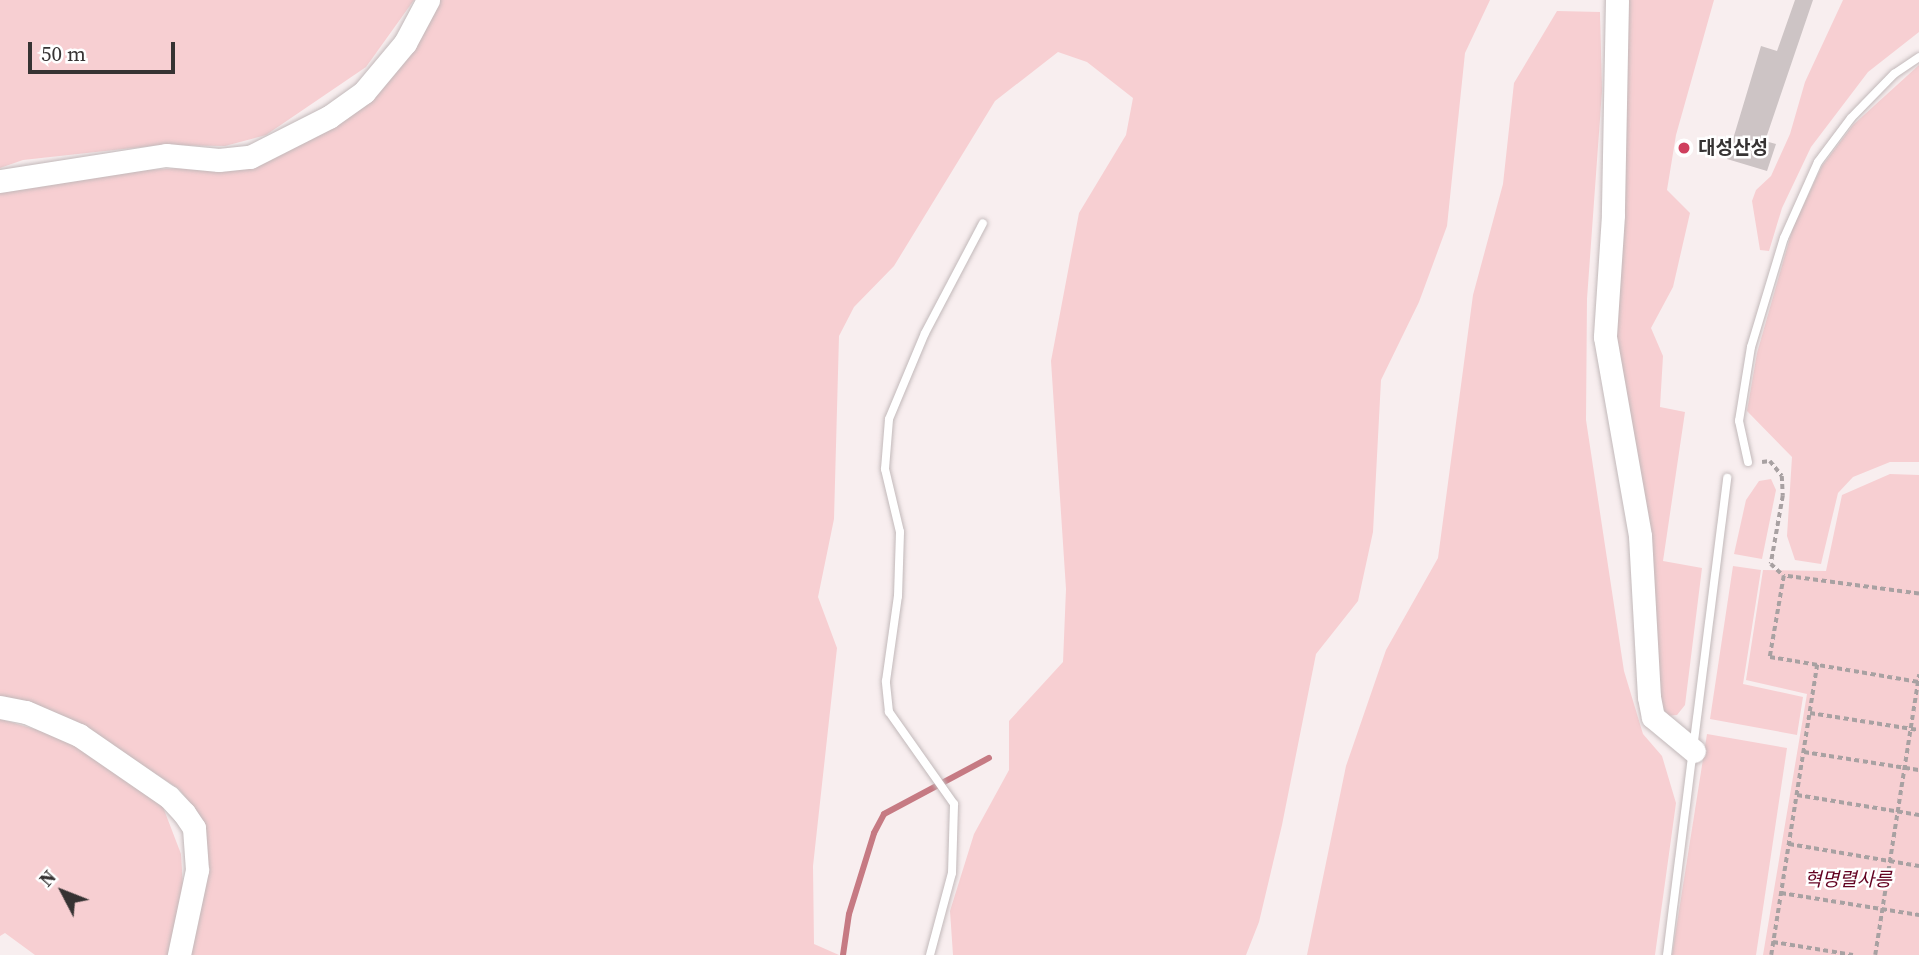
<!DOCTYPE html>
<html>
<head>
<meta charset="utf-8">
<style>
	body { margin:0 }
	#map { position:relative; width:1919px; height:955px; overflow:hidden; background:#f8eeef; font-family:"Source Serif 4","Noto Sans KR",serif }
	div>[style] { position:absolute }
	[style*='--x'] { left:calc(var(--x)*1px); top:calc(var(--y)*1px); width:calc(var(--w)*1px); rotate:calc(var(--a)*1deg) }
	.green>* { inset:0; background:#f7cfd2 }
	.stream>* { height:6px; margin:-3px; padding:0 3px; transform-origin:3px; border-radius:3px; background:#c67a83 }
	.building>* { inset:0; background:#cdc4c5 }
	.path>* { height:3.5px; margin-top:-1.75px; transform-origin:0; background:repeating-linear-gradient(90deg,#a8a1a2 0 5px,transparent 0 8.5px) }
	.roads { filter:drop-shadow(0 0 2px #c2b9ba) drop-shadow(0 0 2px #c2b9ba) }
	.lane>* { height:8px; margin:-4px; padding:0 4px; transform-origin:4px; border-radius:4px; background:#fff }
	.secondary>* { height:23px; margin:-11.5px; padding:0 11.5px; transform-origin:11.5px; border-radius:11.5px; background:#fff }
	.dots>* { width:19px; height:19px; translate:-50% -50%; box-sizing:border-box; border:4px solid #fff; border-radius:50% }
	span { translate:-50% -50%; white-space:nowrap; text-align:center; line-height:1.15; -webkit-text-stroke:5px #fff; paint-order:stroke }
	.poi-label { font-size:19px; color:#363333; font-weight:700 }
	.left { translate:0 -50%; text-align:left }
	.park-label { font-size:19px; color:#630221; font-style:italic }
	.north { position:absolute; left:28px; top:857px; width:70px; height:70px; -webkit-text-stroke:5px #fff; paint-order:stroke; rotate:312deg; font-size:19px; font-weight:700; line-height:28px; text-align:center; color:#363333 }
	.north::after { content:''; display:block; margin:auto; width:24px; height:32px; background:#363333; clip-path:polygon(50% 0,100% 100%,50% 72%,0 100%) }
	.scale { position:absolute; left:28px; top:42px; width:147px; height:32px; box-sizing:border-box; border:4px solid #363333; border-top:0; padding-left:9px; font-size:21px; line-height:24px; white-space:nowrap; color:#363333; -webkit-text-stroke:5px #fff; paint-order:stroke }
</style>
</head>
<body>
<div id="map">
	<div class="green">
		<i style="clip-path:polygon(0 0,414px 0,366px 67px,266px 135px,225px 146px,160px 145px,23px 160px,0 168px)"></i>
		<i style="clip-path:polygon(439px 0,1490px 0,1465px 53px,1447px 226px,1419px 302px,1381px 380px,1373px 532px,1358px 601px,1316px 654px,1282px 825px,1259px 922px,1246px 955px,953px 955px,950px 911px,974px 834px,1009px 770px,1009px 721px,1063px 662px,1066px 589px,1051px 361px,1079px 213px,1126px 135px,1133px 98px,1087px 62px,1058px 52px,995px 101px,894px 266px,854px 307px,839px 336px,834px 519px,818px 597px,837px 648px,813px 866px,814px 944px,839px 955px,186px 955px,205px 889px,207px 848px,204px 822px,189px 802px,179px 789px,88px 730px,0 698px,0 188px,84px 174px,199px 167px,345px 117px)"></i>
		<i style="clip-path:polygon(1629px 0,1714px 0,1676px 135px,1667px 190px,1690px 213px,1673px 287px,1651px 328px,1663px 356px,1660px 407px,1685px 412px,1663px 561px,1702px 568px,1685px 705px,1677px 715px,1665px 716px,1657px 702px,1614px 346px)"></i>
		<i style="clip-path:polygon(1843px 0,1919px 0,1919px 32px,1868px 72px,1811px 147px,1782px 208px,1769px 251px,1760px 250px,1752px 201px,1756px 190px,1771px 176px,1790px 134px,1805px 82px)"></i>
		<i style="clip-path:polygon(1557px 11px,1600px 12px,1602px 91px,1587px 299px,1586px 420px,1624px 671px,1643px 734px,1662px 756px,1676px 803px,1655px 955px,1307px 955px,1346px 766px,1386px 650px,1438px 558px,1473px 295px,1503px 184px,1514px 83px)"></i>
		<i style="clip-path:polygon(1919px 65px,1919px 462px,1890px 462px,1853px 477px,1838px 493px,1821px 564px,1795px 560px,1787px 536px,1792px 457px,1747px 411px,1757px 353px,1793px 227px,1822px 166px,1853px 125px)"></i>
		<i style="clip-path:polygon(1890px 474px,1919px 475px,1919px 955px,1763px 955px,1807px 694px,1746px 680px,1763px 570px,1826px 571px,1842px 495px)"></i>
		<i style="clip-path:polygon(1771px 479px,1776px 490px,1762px 559px,1734px 554px,1746px 500px,1759px 481px)"></i>
		<i style="clip-path:polygon(1733px 566px,1761px 570px,1743px 684px,1803px 697px,1797px 735px,1710px 719px)"></i>
		<i style="clip-path:polygon(0 719px,75px 741px,163px 807px,181px 854px,183px 887px,169px 955px,35px 955px,5px 933px,0 936px)"></i>
		<i style="clip-path:polygon(1707px 734px,1787px 748px,1756px 955px,1672px 955px)"></i>
	</div>
	<div class="stream">
		<i style="--x:843;--y:955;--w:41;--a:-81.7"></i>
		<i style="--x:849;--y:914;--w:85;--a:-72.8"></i>
		<i style="--x:874;--y:833;--w:21;--a:-62"></i>
		<i style="--x:884;--y:814;--w:119;--a:-28.1"></i>
	</div>
	<div class="building">
		<i style="clip-path:polygon(1795px 0,1813px 0,1765px 141px,1776px 144px,1767px 171px,1727px 159px,1761px 46px,1777px 51px)"></i>
	</div>
	<div class="path">
		<i style="--x:1762;--y:462;--w:8;--a:-7"></i>
		<i style="--x:1770;--y:461;--w:19;--a:51"></i>
		<i style="--x:1782;--y:476;--w:20;--a:87"></i>
		<i style="--x:1783;--y:496;--w:69;--a:100"></i>
		<i style="--x:1771;--y:564;--w:18;--a:43"></i>
		<i style="--x:1919;--y:594;--w:136;--a:-172.4"></i>
		<i style="--x:1784;--y:576;--w:82;--a:99.8"></i>
		<i style="--x:1770;--y:657;--w:151;--a:9.5"></i>
		<i style="--x:1810;--y:713;--w:110;--a:8.9"></i>
		<i style="--x:1804;--y:752;--w:116;--a:8.9"></i>
		<i style="--x:1797;--y:795;--w:124;--a:9.3"></i>
		<i style="--x:1789;--y:844;--w:132;--a:9.6"></i>
		<i style="--x:1781;--y:893;--w:140;--a:9.1"></i>
		<i style="--x:1773;--y:942;--w:81;--a:9.2"></i>
		<i style="--x:1771;--y:955;--w:294;--a:-81"></i>
		<i style="--x:1875;--y:955;--w:284;--a:-81.1"></i>
	</div>
	<div class="roads">
		<div class="lane">
			<i style="--x:1748;--y:462;--w:42;--a:-102.4"></i>
			<i style="--x:1739;--y:421;--w:75;--a:-80.8"></i>
			<i style="--x:1751;--y:347;--w:114;--a:-73.2"></i>
			<i style="--x:1784;--y:238;--w:83;--a:-65.9"></i>
			<i style="--x:1818;--y:162;--w:55;--a:-53.1"></i>
			<i style="--x:1851;--y:118;--w:62;--a:-45.7"></i>
			<i style="--x:1894;--y:74;--w:30;--a:-34"></i>
			<i style="--x:930;--y:955;--w:85;--a:-75"></i>
			<i style="--x:952;--y:873;--w:69;--a:-88.3"></i>
			<i style="--x:954;--y:804;--w:113;--a:-125.2"></i>
			<i style="--x:889;--y:712;--w:31;--a:-96"></i>
			<i style="--x:886;--y:681;--w:86;--a:-82"></i>
			<i style="--x:898;--y:596;--w:64;--a:-88.2"></i>
			<i style="--x:900;--y:532;--w:65;--a:-103.4"></i>
			<i style="--x:885;--y:469;--w:50;--a:-85.4"></i>
			<i style="--x:889;--y:419;--w:93;--a:-67.3"></i>
			<i style="--x:925;--y:333;--w:124;--a:-62.2"></i>
			<i style="--x:1667;--y:955;--w:481;--a:-82.8"></i>
		</div>
		<div class="secondary">
			<i style="--x:1617;--y:0;--w:215;--a:91.1"></i>
			<i style="--x:1613;--y:215;--w:122;--a:93.8"></i>
			<i style="--x:1605;--y:337;--w:202;--a:80"></i>
			<i style="--x:1640;--y:536;--w:161;--a:86.8"></i>
			<i style="--x:1649;--y:697;--w:20;--a:79"></i>
			<i style="--x:1653;--y:717;--w:53;--a:39.7"></i>
			<i style="--x:0;--y:181;--w:168;--a:-8.9"></i>
			<i style="--x:166;--y:155;--w:53;--a:5.4"></i>
			<i style="--x:219;--y:160;--w:31;--a:-6"></i>
			<i style="--x:250;--y:157;--w:89;--a:-26.9"></i>
			<i style="--x:329;--y:117;--w:43;--a:-35.5"></i>
			<i style="--x:364;--y:92;--w:64;--a:-50.1"></i>
			<i style="--x:405;--y:43;--w:49;--a:-61.9"></i>
			<i style="--x:0;--y:707;--w:26;--a:11"></i>
			<i style="--x:26;--y:712;--w:58;--a:23.5"></i>
			<i style="--x:79;--y:735;--w:109;--a:34.6"></i>
			<i style="--x:169;--y:797;--w:22;--a:47"></i>
			<i style="--x:184;--y:813;--w:18;--a:56"></i>
			<i style="--x:194;--y:828;--w:42;--a:85.9"></i>
			<i style="--x:197;--y:870;--w:87;--a:102"></i>
		</div>
	</div>
	<div class="dots">
		<i style="left:1684px;top:148px;background:#cf3f5e"></i>
	</div>
	<div class="poi-label">
		<span class="left" style="left:1698px;top:148px">대성산성</span>
	</div>
	<div class="park-label">
		<span style="left:1848px;top:880px">혁명렬사릉</span>
	</div>
	<div class="north">N</div>
	<div class="scale">50 m</div>
</div>
</body>
</html>
